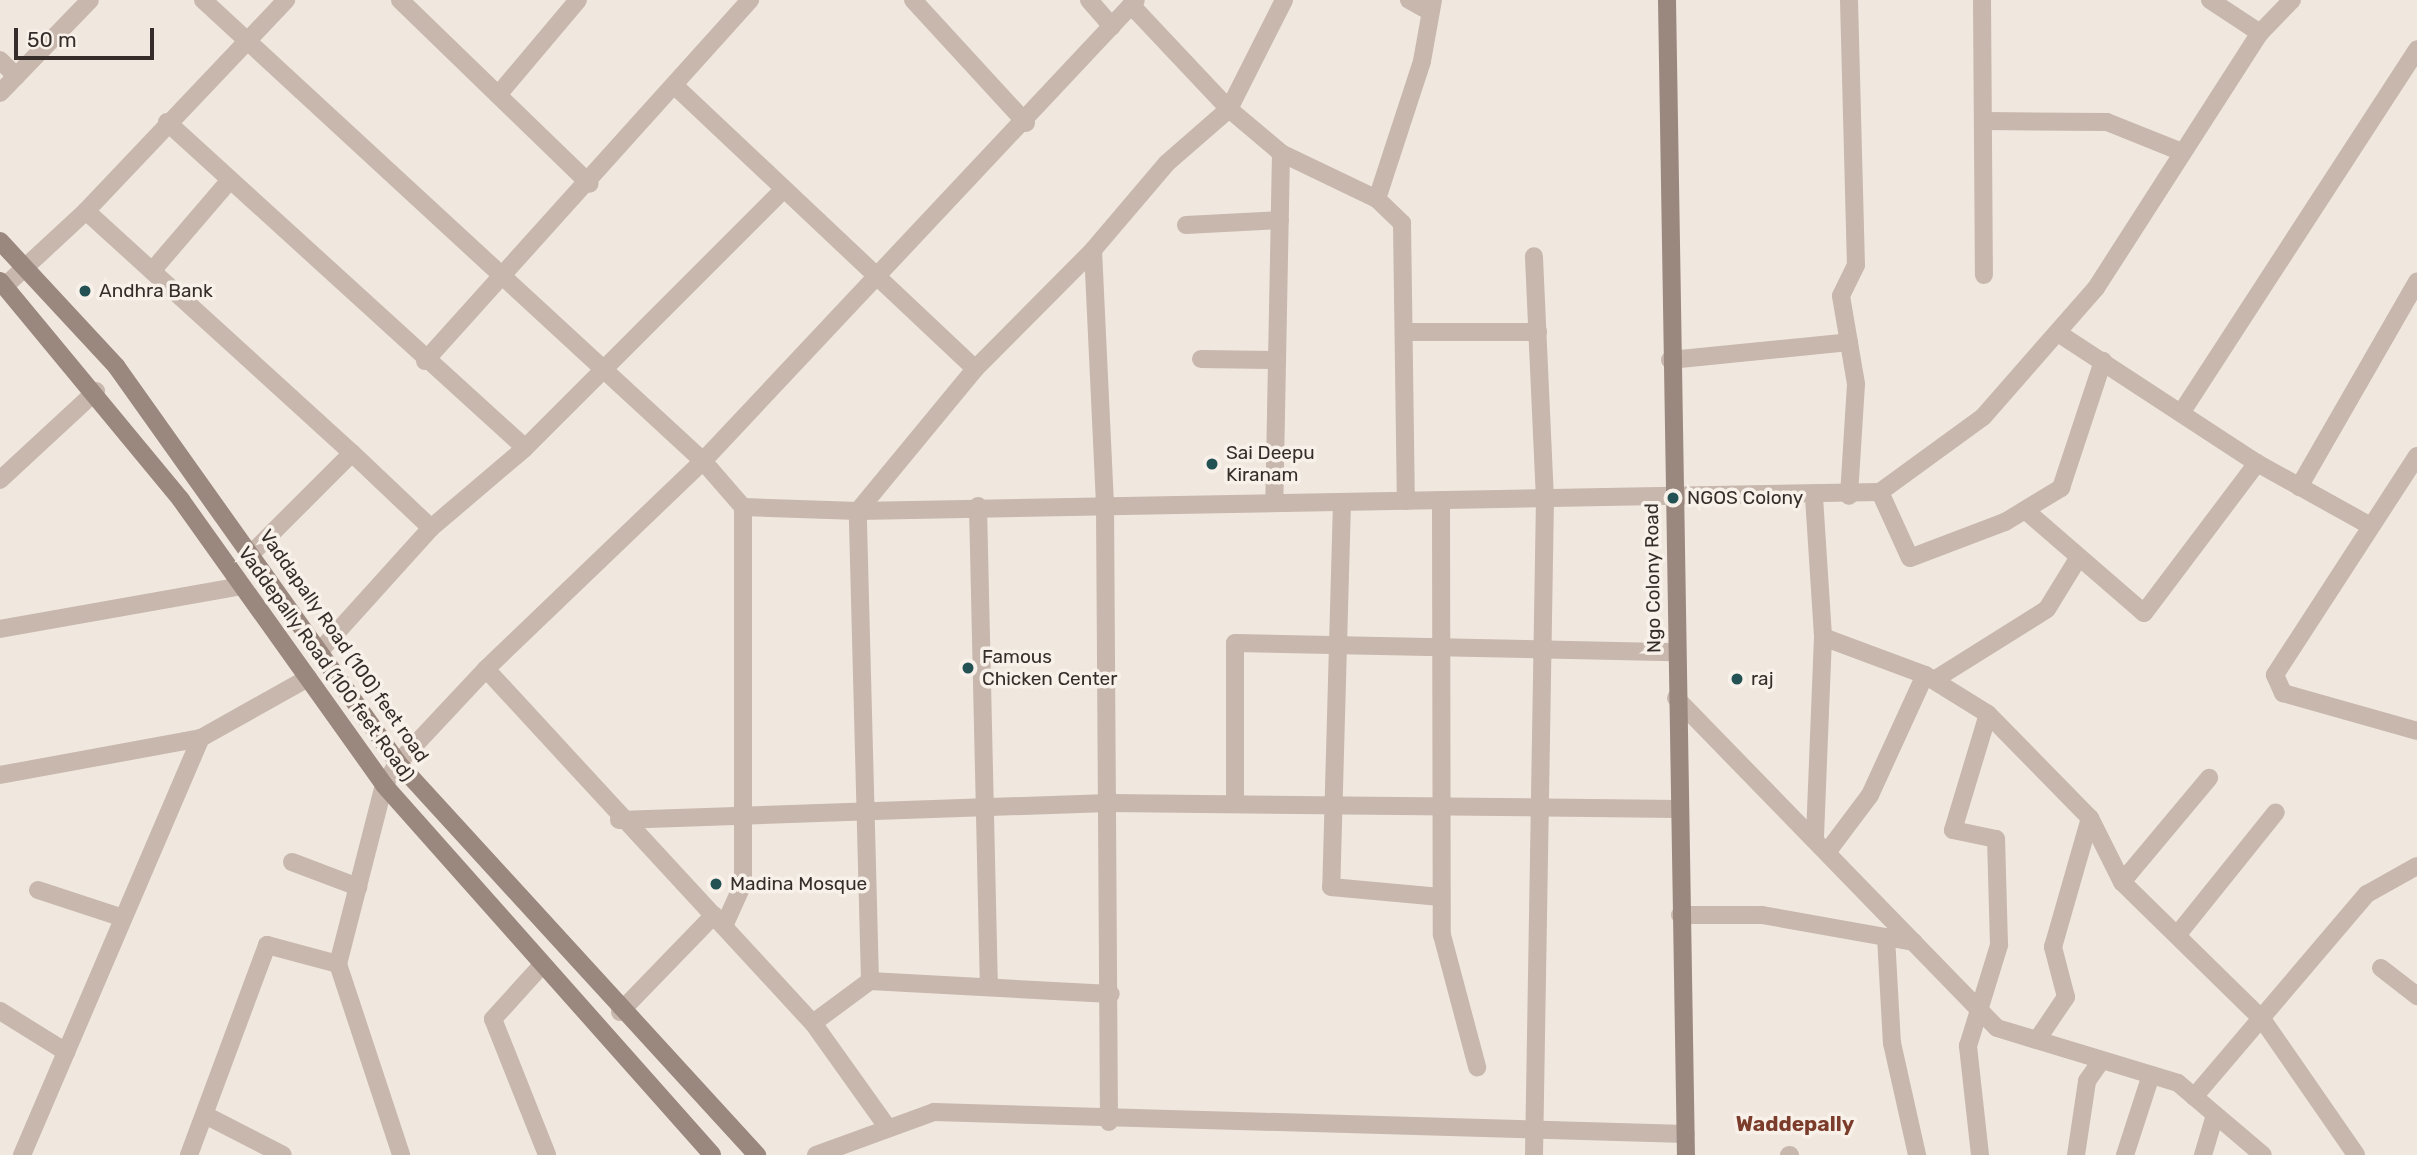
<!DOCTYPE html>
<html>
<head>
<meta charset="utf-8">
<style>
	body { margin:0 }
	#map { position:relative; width:2417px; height:1155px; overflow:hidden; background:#f0e7df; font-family:Rubik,sans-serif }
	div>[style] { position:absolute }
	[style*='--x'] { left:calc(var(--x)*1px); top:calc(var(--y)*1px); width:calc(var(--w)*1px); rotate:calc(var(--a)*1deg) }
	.street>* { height:18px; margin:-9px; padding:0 9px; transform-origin:9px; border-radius:9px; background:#c7b7ac }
	.secondary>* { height:18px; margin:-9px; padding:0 9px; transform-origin:9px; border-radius:9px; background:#9a877d }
	.dots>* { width:19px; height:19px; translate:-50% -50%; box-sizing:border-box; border:4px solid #f8f1ea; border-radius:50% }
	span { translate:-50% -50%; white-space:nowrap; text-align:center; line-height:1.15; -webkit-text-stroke:7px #f8f1ea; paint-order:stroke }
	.poi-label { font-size:19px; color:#362d2a }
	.left { translate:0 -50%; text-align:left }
	.street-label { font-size:19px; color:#362d2a }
	.neighbourhood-label { font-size:21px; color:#7c3c2b; font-weight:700 }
	.scale { position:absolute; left:14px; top:28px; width:140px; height:32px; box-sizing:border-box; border:4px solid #362d2a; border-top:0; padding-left:9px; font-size:21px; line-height:24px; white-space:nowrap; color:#362d2a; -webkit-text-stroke:5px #f8f1ea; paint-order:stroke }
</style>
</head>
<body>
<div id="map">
	<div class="street">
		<i style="--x:203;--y:0;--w:680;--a:42.68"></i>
		<i style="--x:703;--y:461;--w:61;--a:49"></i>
		<i style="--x:743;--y:507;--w:115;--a:2"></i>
		<i style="--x:858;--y:511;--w:1022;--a:-1.07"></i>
		<i style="--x:1880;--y:492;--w:127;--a:-36.1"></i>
		<i style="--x:1983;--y:417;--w:171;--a:-48.8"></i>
		<i style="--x:2096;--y:288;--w:303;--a:-57.3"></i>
		<i style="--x:2260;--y:33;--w:46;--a:-45.9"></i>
		<i style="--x:400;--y:0;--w:264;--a:44.1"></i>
		<i style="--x:913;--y:0;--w:167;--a:47.4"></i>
		<i style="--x:1089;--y:0;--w:35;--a:49"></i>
		<i style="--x:1409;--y:0;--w:23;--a:29"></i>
		<i style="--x:1849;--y:0;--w:265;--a:88.5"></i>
		<i style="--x:1856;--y:265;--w:34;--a:116"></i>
		<i style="--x:1841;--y:296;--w:89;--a:80.3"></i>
		<i style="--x:1856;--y:384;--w:112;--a:93.6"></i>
		<i style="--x:1982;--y:0;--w:275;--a:89.6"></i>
		<i style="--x:2210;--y:0;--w:60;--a:33.4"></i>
		<i style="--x:1131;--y:5;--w:143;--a:46.7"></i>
		<i style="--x:1229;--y:109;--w:68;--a:40.2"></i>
		<i style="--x:1281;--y:153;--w:349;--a:91.1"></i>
		<i style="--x:0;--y:60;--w:23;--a:45"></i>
		<i style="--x:675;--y:86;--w:412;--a:43.3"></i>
		<i style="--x:0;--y:93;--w:129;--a:-45.9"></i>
		<i style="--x:498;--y:95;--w:124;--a:-49.9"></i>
		<i style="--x:1985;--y:121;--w:122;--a:0.5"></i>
		<i style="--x:2107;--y:122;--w:81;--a:21.8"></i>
		<i style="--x:167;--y:122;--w:484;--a:42.3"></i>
		<i style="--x:1281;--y:153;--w:106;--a:25.6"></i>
		<i style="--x:1377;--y:199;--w:35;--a:44"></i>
		<i style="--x:1402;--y:223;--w:278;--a:89.2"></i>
		<i style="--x:1377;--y:199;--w:145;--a:-71.9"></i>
		<i style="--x:1422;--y:61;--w:62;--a:-79.8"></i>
		<i style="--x:86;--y:211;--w:360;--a:42.3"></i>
		<i style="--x:352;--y:453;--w:141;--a:135"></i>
		<i style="--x:1186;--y:225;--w:94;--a:-3"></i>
		<i style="--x:1093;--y:250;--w:254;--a:87.3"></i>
		<i style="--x:1105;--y:504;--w:618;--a:89.63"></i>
		<i style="--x:152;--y:271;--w:120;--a:-49.4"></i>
		<i style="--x:5;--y:286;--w:110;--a:-42.8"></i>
		<i style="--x:86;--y:211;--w:291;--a:-46.5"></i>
		<i style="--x:1406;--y:332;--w:132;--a:0"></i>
		<i style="--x:2058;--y:333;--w:238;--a:33.2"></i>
		<i style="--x:2257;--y:463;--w:128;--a:29"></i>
		<i style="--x:1201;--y:359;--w:76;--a:0.8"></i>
		<i style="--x:1670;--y:360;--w:180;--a:-5.7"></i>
		<i style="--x:425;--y:361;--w:486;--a:-48"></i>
		<i style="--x:2183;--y:410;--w:430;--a:-57"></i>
		<i style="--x:352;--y:453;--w:109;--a:43.5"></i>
		<i style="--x:2417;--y:456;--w:261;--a:123"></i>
		<i style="--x:2275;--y:675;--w:20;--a:66"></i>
		<i style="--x:2283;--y:693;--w:139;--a:15.8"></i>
		<i style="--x:0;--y:480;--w:131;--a:-42.8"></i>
		<i style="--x:2299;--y:487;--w:237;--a:-60.1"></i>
		<i style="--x:1880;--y:492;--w:72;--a:65.6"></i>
		<i style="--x:1910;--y:558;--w:102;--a:-20.8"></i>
		<i style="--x:2005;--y:522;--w:66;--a:-31.3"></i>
		<i style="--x:2061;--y:488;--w:134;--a:-71.7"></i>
		<i style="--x:1814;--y:497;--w:140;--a:86.3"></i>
		<i style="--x:1823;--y:637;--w:201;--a:92.3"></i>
		<i style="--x:1441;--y:501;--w:434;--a:89.9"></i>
		<i style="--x:1442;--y:935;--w:137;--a:75.1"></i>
		<i style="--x:1342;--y:502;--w:385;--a:91.6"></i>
		<i style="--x:1331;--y:887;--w:110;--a:5.2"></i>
		<i style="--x:978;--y:506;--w:478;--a:88.7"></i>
		<i style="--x:2025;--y:510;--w:157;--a:40.9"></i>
		<i style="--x:2144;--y:613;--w:188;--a:-53"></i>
		<i style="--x:0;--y:629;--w:245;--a:-10.1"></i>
		<i style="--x:1823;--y:637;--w:109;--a:20.4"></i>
		<i style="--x:1925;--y:675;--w:74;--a:31.8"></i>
		<i style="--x:1988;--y:714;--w:146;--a:45.6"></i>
		<i style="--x:2090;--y:818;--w:72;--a:63.4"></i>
		<i style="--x:2122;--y:882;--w:196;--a:44.4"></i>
		<i style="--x:2262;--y:1019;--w:165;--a:55.3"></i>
		<i style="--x:319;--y:652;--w:167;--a:-47.9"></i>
		<i style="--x:431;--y:528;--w:123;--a:-40.4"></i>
		<i style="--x:525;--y:448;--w:366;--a:-45"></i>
		<i style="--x:486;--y:669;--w:482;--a:47.3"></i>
		<i style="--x:813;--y:1023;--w:129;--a:54.5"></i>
		<i style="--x:1934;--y:680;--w:133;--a:-32.1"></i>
		<i style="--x:2047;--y:609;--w:61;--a:-58.4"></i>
		<i style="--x:1676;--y:698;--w:460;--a:45.8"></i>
		<i style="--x:1997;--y:1028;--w:189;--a:16.9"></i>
		<i style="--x:2178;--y:1083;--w:111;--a:40.3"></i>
		<i style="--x:0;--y:775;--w:204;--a:-10.4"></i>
		<i style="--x:201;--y:738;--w:123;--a:-29.3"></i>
		<i style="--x:1235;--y:803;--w:160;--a:-90"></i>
		<i style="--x:1235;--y:643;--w:439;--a:1.2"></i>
		<i style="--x:619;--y:820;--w:490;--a:-2"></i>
		<i style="--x:1109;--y:803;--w:569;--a:0.6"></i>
		<i style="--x:1828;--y:851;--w:70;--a:-53.1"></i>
		<i style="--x:1870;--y:795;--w:132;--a:-65.4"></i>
		<i style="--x:292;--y:862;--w:71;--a:20.7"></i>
		<i style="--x:2122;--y:882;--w:136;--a:-50.1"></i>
		<i style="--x:38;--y:890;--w:89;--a:18.2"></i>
		<i style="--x:1680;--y:915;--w:82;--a:0"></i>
		<i style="--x:1762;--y:915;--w:154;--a:10.1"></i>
		<i style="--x:724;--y:926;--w:46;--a:-65.7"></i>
		<i style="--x:743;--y:884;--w:377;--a:-90"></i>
		<i style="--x:2178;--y:934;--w:156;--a:-51.2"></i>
		<i style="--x:1886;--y:937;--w:106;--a:86.8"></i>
		<i style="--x:1892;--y:1043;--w:115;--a:77.4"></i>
		<i style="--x:338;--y:964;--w:201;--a:71.7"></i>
		<i style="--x:542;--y:965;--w:73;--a:132.2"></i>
		<i style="--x:493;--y:1019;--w:146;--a:68.3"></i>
		<i style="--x:2381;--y:968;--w:46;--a:37.9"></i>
		<i style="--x:870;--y:981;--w:241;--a:3.1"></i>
		<i style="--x:0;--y:1011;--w:78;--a:31.8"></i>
		<i style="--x:620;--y:1012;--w:135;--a:-45.9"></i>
		<i style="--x:813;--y:1023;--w:71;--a:-36.4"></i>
		<i style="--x:870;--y:981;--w:470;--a:-91.5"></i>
		<i style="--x:858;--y:511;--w:184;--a:-50.5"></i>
		<i style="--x:975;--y:369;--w:168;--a:-45.2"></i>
		<i style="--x:1093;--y:250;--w:114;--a:-49.6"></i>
		<i style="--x:1167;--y:163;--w:82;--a:-41.1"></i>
		<i style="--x:1229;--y:109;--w:122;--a:-63.2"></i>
		<i style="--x:2037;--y:1040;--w:52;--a:-56"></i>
		<i style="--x:2066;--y:997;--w:52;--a:-104.6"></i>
		<i style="--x:2053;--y:947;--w:134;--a:-74"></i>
		<i style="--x:2194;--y:1097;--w:267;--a:-49.6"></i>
		<i style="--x:2367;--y:894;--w:57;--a:-29.2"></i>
		<i style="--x:207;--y:1116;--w:85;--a:27.2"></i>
		<i style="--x:22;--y:1155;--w:454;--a:-66.8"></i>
		<i style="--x:189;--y:1155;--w:224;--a:-69.6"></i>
		<i style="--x:267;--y:945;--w:73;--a:15"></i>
		<i style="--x:338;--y:964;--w:185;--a:-75.6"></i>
		<i style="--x:384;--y:785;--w:26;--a:-58"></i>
		<i style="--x:398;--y:763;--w:129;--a:-46.9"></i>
		<i style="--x:486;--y:669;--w:301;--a:-43.8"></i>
		<i style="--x:703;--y:461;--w:632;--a:-46.79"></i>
		<i style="--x:816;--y:1155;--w:126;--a:-20"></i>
		<i style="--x:934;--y:1112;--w:752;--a:1.68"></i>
		<i style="--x:1534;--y:1155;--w:655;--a:-89.04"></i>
		<i style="--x:1545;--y:500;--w:244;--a:-92.6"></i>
		<i style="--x:1789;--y:1155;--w:1;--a:0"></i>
		<i style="--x:1980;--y:1155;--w:110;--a:-96.3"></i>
		<i style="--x:1968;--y:1046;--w:106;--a:-72.9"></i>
		<i style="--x:1999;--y:945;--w:106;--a:-91.6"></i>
		<i style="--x:1996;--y:839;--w:44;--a:-168.2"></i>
		<i style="--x:1953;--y:830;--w:121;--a:-73.2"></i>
		<i style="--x:2076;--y:1155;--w:75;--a:-81.5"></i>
		<i style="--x:2087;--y:1081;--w:24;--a:-55"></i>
		<i style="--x:2125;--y:1155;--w:84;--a:-72"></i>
		<i style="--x:2203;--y:1155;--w:42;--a:-73.3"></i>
	</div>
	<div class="secondary">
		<i style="--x:1667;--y:0;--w:1155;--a:89.06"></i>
		<i style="--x:0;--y:241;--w:171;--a:47.1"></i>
		<i style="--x:116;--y:366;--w:487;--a:54.6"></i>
		<i style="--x:398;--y:763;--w:532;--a:47.52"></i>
		<i style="--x:0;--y:281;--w:284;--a:50.4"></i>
		<i style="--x:181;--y:500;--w:350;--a:54.5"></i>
		<i style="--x:384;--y:785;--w:494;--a:48.4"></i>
	</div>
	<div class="dots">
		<i style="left:85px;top:291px;background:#245153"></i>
		<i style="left:1212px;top:464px;background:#245153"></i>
		<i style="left:1673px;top:498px;background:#245153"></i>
		<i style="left:968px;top:668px;background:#245153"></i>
		<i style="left:1737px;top:679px;background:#245153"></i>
		<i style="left:716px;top:884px;background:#245153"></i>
	</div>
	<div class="poi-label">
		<span class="left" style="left:99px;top:291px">Andhra Bank</span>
		<span class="left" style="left:1226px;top:464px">Sai Deepu<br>Kiranam</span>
		<span class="left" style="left:1687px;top:498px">NGOS Colony</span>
		<span class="left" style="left:982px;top:668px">Famous<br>Chicken Center</span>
		<span class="left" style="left:1751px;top:679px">raj</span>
		<span class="left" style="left:730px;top:884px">Madina Mosque</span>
	</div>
	<div class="street-label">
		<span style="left:1653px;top:578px;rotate:-91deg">Ngo Colony Road</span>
		<span style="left:344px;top:646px;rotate:55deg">Vaddapally Road (100) feet road</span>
		<span style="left:326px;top:664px;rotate:54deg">Vaddepally Road (100 feet Road)</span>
	</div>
	<div class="neighbourhood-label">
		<span style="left:1795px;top:1124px">Waddepally</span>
	</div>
	<div class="scale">50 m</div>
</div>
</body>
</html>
